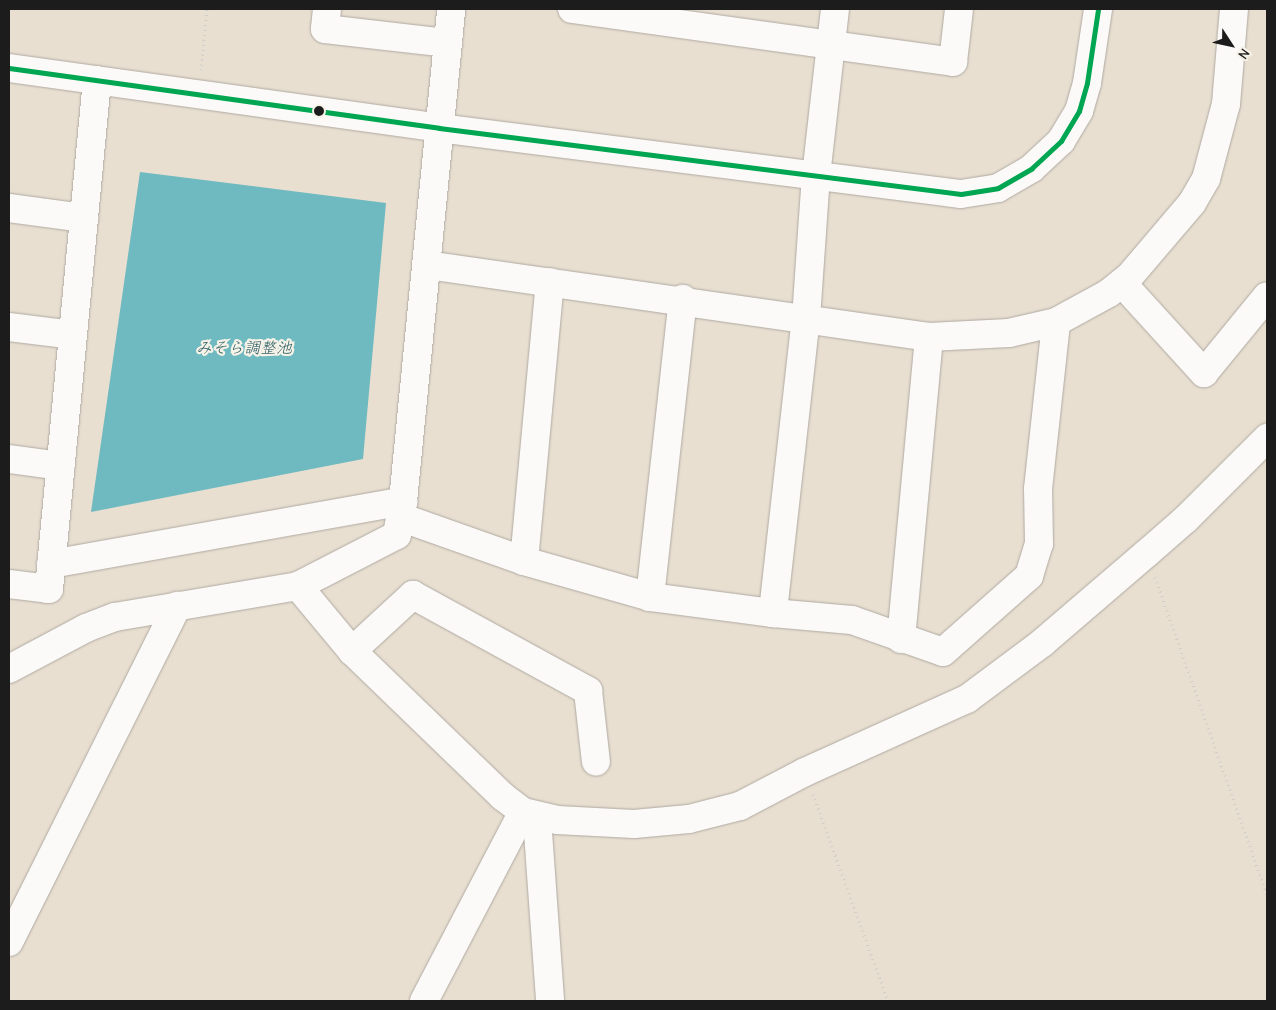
<!DOCTYPE html>
<html>
<head>
<meta charset="utf-8">
<style>
	body { margin:0 }
	#map { position:relative; width:1276px; height:1010px; overflow:hidden; background:#e8dfd1; font-family:"Comic Neue","Klee One",sans-serif }
	div>[style] { position:absolute }
	[style*='--x'] { left:calc(var(--x)*1px); top:calc(var(--y)*1px); width:calc(var(--w)*1px); rotate:calc(var(--a)*1deg) }
	.water>* { inset:0; background:#6fbac0 }
	.path>* { height:3px; margin-top:-1.5px; transform-origin:0; background:repeating-linear-gradient(90deg,#d0cecb 0 1px,transparent 0 5px) }
	.roads { filter:drop-shadow(0 0 1px #afa9a1) drop-shadow(0 0 1px #afa9a1) }
	.minor>* { height:28px; margin:-14px; padding:0 14px; transform-origin:14px; border-radius:14px; background:#fcfaf8 }
	.bus-1>* { height:5px; margin:-2.5px; padding:0 2.5px; transform-origin:2.5px; border-radius:2.5px; background:#00a651 }
	.dots>* { width:14px; height:14px; translate:-50% -50%; box-sizing:border-box; border:2px solid #f7f3e8; border-radius:50% }
	span { translate:-50% -50%; white-space:nowrap; text-align:center; line-height:1.15; -webkit-text-stroke:4.5px #f7f3e8; paint-order:stroke }
	.water-label { font-size:16px; color:#2a5c63; font-style:italic }
	.frame { position:absolute; inset:0; border:10px solid #1c1c1c; pointer-events:none }
	.north { position:absolute; left:1206px; top:20px; width:50px; height:50px; -webkit-text-stroke:4px #f7f3e8; paint-order:stroke; rotate:125deg; font-size:14px; font-weight:700; line-height:20px; text-align:center; color:#1c1c1c }
	.north::after { content:''; display:block; margin:auto; width:18px; height:22px; background:#1c1c1c; clip-path:polygon(50% 0,100% 100%,50% 72%,0 100%) }
</style>
</head>
<body>
<div id="map">
	<div class="water">
		<i style="clip-path:polygon(140px 172px,386px 203px,363px 459px,91px 512px)"></i>
	</div>
	<div class="path">
		<i style="--x:201;--y:70;--w:61;--a:-84.4"></i>
		<i style="--x:1155;--y:577;--w:337;--a:70.6"></i>
		<i style="--x:813;--y:794;--w:220;--a:70.1"></i>
	</div>
	<div class="roads">
		<div class="minor">
			<i style="--x:327;--y:9;--w:20;--a:96"></i>
			<i style="--x:325;--y:29;--w:124;--a:6.5"></i>
			<i style="--x:572;--y:9;--w:385;--a:7.9"></i>
			<i style="--x:953;--y:62;--w:53;--a:-83.5"></i>
			<i style="--x:835;--y:9;--w:167;--a:96.5"></i>
			<i style="--x:816;--y:175;--w:142;--a:94"></i>
			<i style="--x:806;--y:317;--w:298;--a:96.4"></i>
			<i style="--x:773;--y:613;--w:79;--a:5.1"></i>
			<i style="--x:852;--y:620;--w:96;--a:19.4"></i>
			<i style="--x:943;--y:652;--w:115;--a:-41.5"></i>
			<i style="--x:1029;--y:576;--w:34;--a:-73"></i>
			<i style="--x:1039;--y:544;--w:55;--a:-91"></i>
			<i style="--x:1038;--y:489;--w:168;--a:-83.8"></i>
			<i style="--x:9;--y:68;--w:434;--a:7.9"></i>
			<i style="--x:439;--y:128;--w:526;--a:7.21"></i>
			<i style="--x:961;--y:194;--w:37;--a:-9"></i>
			<i style="--x:998;--y:188;--w:39;--a:-30"></i>
			<i style="--x:1032;--y:168;--w:40;--a:-43"></i>
			<i style="--x:1061;--y:141;--w:35;--a:-59"></i>
			<i style="--x:1079;--y:111;--w:29;--a:-74"></i>
			<i style="--x:1087;--y:83;--w:75;--a:-81.5"></i>
			<i style="--x:9;--y:208;--w:76;--a:7.6"></i>
			<i style="--x:427;--y:265;--w:507;--a:8.16"></i>
			<i style="--x:929;--y:337;--w:80;--a:-2.9"></i>
			<i style="--x:1009;--y:333;--w:48;--a:-13.2"></i>
			<i style="--x:1056;--y:322;--w:60;--a:-28.7"></i>
			<i style="--x:1109;--y:293;--w:26;--a:-39"></i>
			<i style="--x:1129;--y:277;--w:97;--a:-49.6"></i>
			<i style="--x:1192;--y:203;--w:28;--a:-60"></i>
			<i style="--x:1206;--y:179;--w:78;--a:-75.1"></i>
			<i style="--x:1226;--y:104;--w:95;--a:-85.2"></i>
			<i style="--x:1122;--y:283;--w:122;--a:47.7"></i>
			<i style="--x:1204;--y:373;--w:99;--a:-50.7"></i>
			<i style="--x:9;--y:327;--w:64;--a:7.1"></i>
			<i style="--x:9;--y:459;--w:52;--a:7.7"></i>
			<i style="--x:400;--y:517;--w:132;--a:19.5"></i>
			<i style="--x:524;--y:561;--w:131;--a:15.9"></i>
			<i style="--x:650;--y:597;--w:124;--a:7.4"></i>
			<i style="--x:524;--y:561;--w:280;--a:-84.7"></i>
			<i style="--x:51;--y:564;--w:358;--a:-10.1"></i>
			<i style="--x:9;--y:584;--w:40;--a:7.1"></i>
			<i style="--x:49;--y:589;--w:511;--a:-84.61"></i>
			<i style="--x:298;--y:586;--w:85;--a:50.3"></i>
			<i style="--x:352;--y:651;--w:209;--a:44"></i>
			<i style="--x:502;--y:796;--w:26;--a:37"></i>
			<i style="--x:523;--y:812;--w:35;--a:13"></i>
			<i style="--x:557;--y:820;--w:77;--a:3"></i>
			<i style="--x:634;--y:824;--w:55;--a:-5.2"></i>
			<i style="--x:689;--y:819;--w:53;--a:-14.3"></i>
			<i style="--x:740;--y:806;--w:73;--a:-27.6"></i>
			<i style="--x:805;--y:772;--w:178;--a:-24.3"></i>
			<i style="--x:967;--y:699;--w:94;--a:-36.7"></i>
			<i style="--x:1042;--y:643;--w:138;--a:-40.6"></i>
			<i style="--x:1147;--y:553;--w:52;--a:-41.1"></i>
			<i style="--x:1186;--y:519;--w:115;--a:-45"></i>
			<i style="--x:650;--y:597;--w:300;--a:-83.7"></i>
			<i style="--x:901;--y:639;--w:303;--a:-84.7"></i>
			<i style="--x:352;--y:651;--w:83;--a:-42.6"></i>
			<i style="--x:413;--y:595;--w:200;--a:28.7"></i>
			<i style="--x:588;--y:691;--w:71;--a:83.6"></i>
			<i style="--x:9;--y:669;--w:87;--a:-28"></i>
			<i style="--x:86;--y:628;--w:31;--a:-21"></i>
			<i style="--x:115;--y:617;--w:186;--a:-9.6"></i>
			<i style="--x:298;--y:586;--w:111;--a:-27.3"></i>
			<i style="--x:397;--y:535;--w:35;--a:-80"></i>
			<i style="--x:403;--y:501;--w:494;--a:-84.4"></i>
			<i style="--x:537;--y:818;--w:183;--a:85.9"></i>
			<i style="--x:9;--y:942;--w:376;--a:-63.4"></i>
			<i style="--x:424;--y:1001;--w:213;--a:-62.4"></i>
		</div>
	</div>
	<div class="bus-1">
		<i style="--x:9;--y:68;--w:434;--a:7.9"></i>
		<i style="--x:439;--y:128;--w:526;--a:7.21"></i>
		<i style="--x:961;--y:194;--w:37;--a:-9"></i>
		<i style="--x:998;--y:188;--w:39;--a:-30"></i>
		<i style="--x:1032;--y:168;--w:40;--a:-43"></i>
		<i style="--x:1061;--y:141;--w:35;--a:-59"></i>
		<i style="--x:1079;--y:111;--w:29;--a:-74"></i>
		<i style="--x:1087;--y:83;--w:75;--a:-81.5"></i>
	</div>
	<div class="dots">
		<i style="left:319px;top:111px;background:#1c1c1c"></i>
	</div>
	<div class="water-label">
		<span style="left:244px;top:348px">みそら調整池</span>
	</div>
	<div class="frame"></div>
	<div class="north">N</div>
</div>
</body>
</html>
